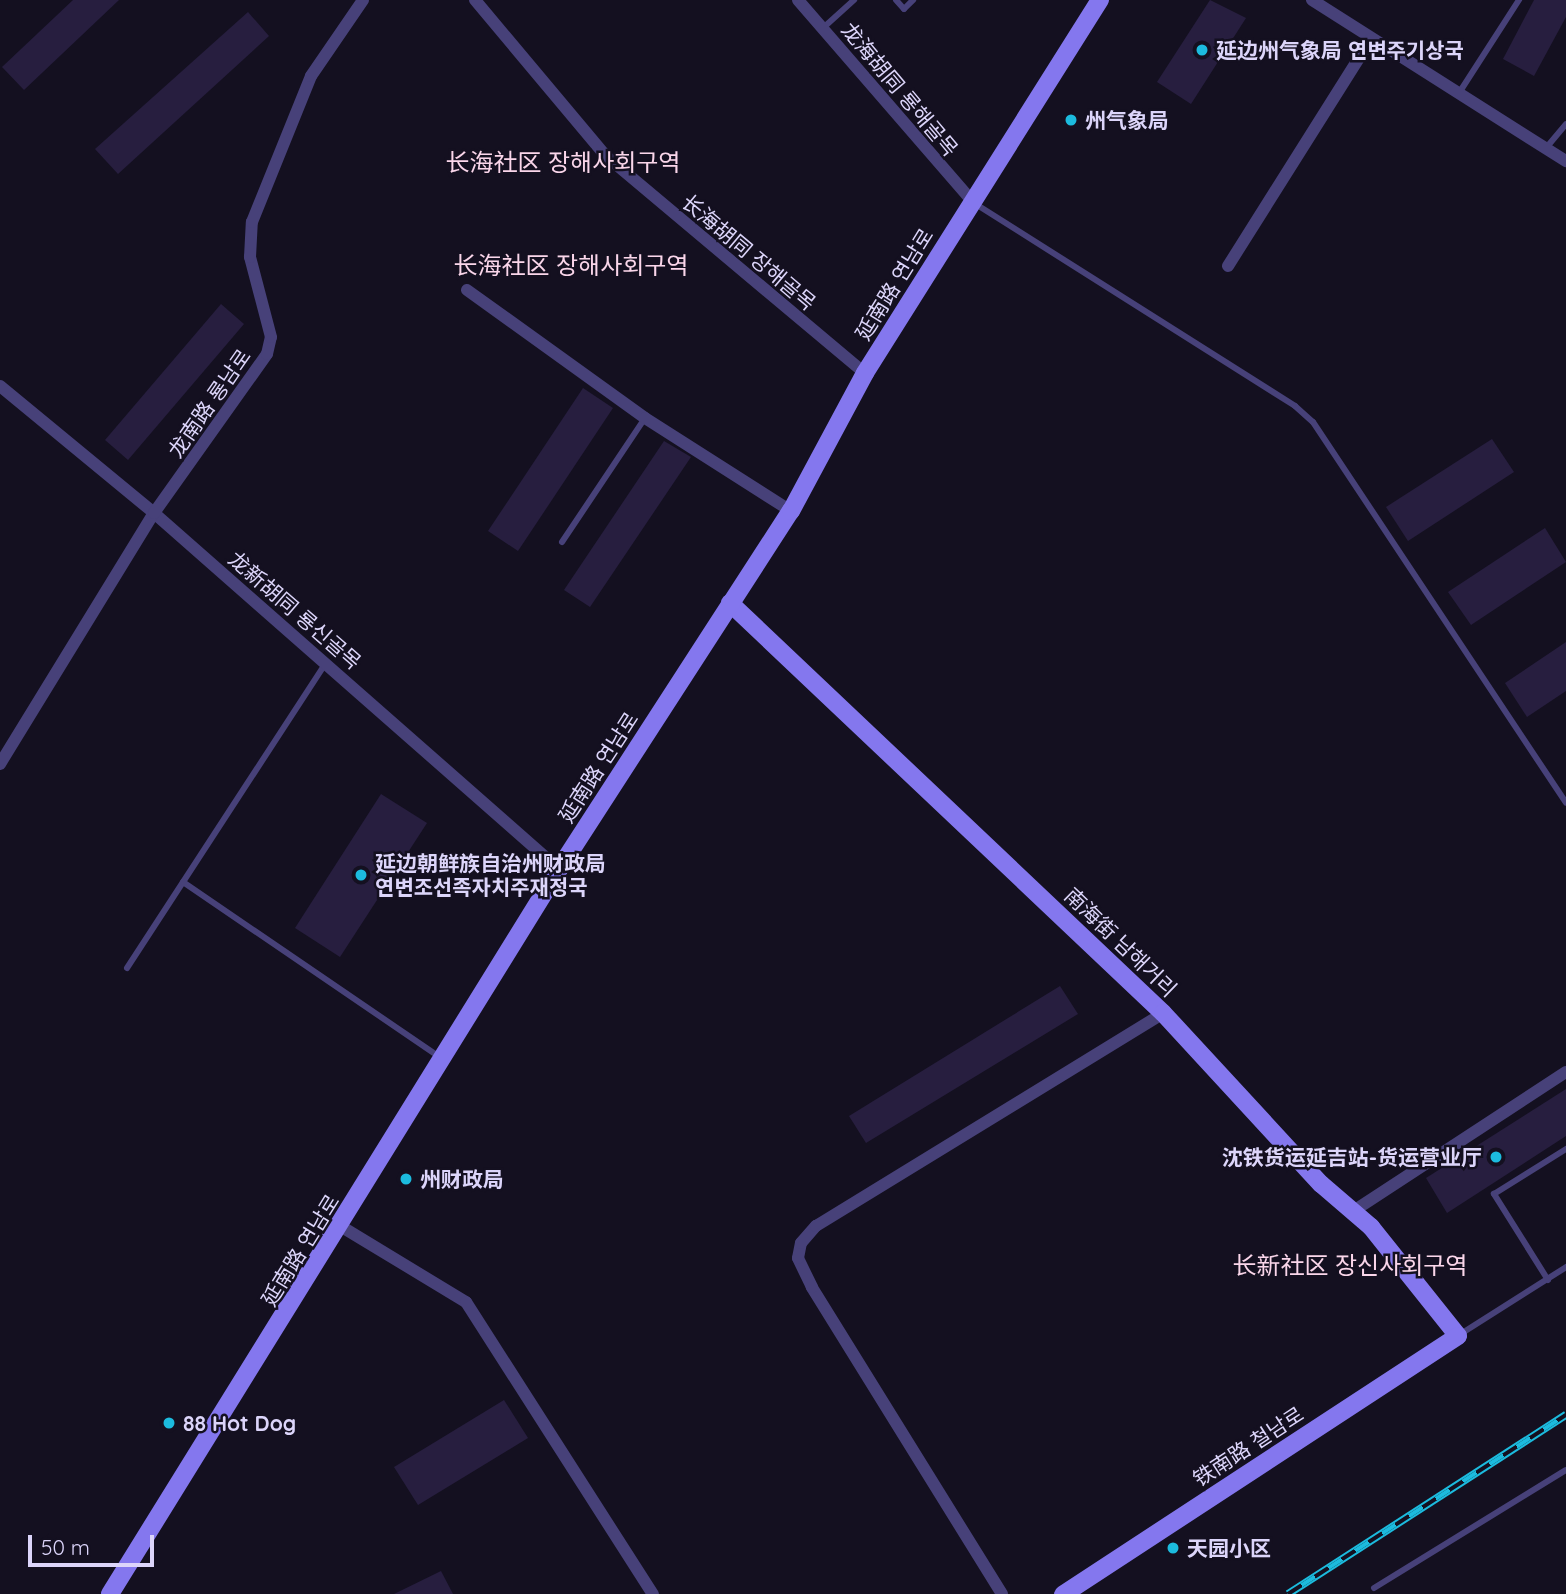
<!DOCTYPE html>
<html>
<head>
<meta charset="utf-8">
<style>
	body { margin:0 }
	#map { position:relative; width:1566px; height:1594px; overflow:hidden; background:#141020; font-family:Quicksand,"Noto Sans SC","Noto Sans KR",sans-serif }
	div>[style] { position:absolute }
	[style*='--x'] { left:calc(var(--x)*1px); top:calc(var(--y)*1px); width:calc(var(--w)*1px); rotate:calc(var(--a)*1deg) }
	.building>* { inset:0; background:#271e3f }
	.lane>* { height:6px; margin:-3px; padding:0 3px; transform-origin:3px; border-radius:3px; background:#474179 }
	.street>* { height:12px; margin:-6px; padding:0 6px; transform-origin:6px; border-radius:6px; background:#474179 }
	.secondary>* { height:18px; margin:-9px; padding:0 9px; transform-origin:9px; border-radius:9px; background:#8477ee }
	.rail>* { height:8px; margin-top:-4px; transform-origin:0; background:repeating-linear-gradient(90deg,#141020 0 16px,#1cbbde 0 32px); box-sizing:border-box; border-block:2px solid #1cbbde }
	.dots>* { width:19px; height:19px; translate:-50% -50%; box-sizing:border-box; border:4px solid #141020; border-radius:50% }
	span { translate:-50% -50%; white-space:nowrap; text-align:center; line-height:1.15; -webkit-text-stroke:5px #141020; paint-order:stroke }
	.poi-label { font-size:21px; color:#dcd5fa; font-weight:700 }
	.left { translate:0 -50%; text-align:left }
	.right { translate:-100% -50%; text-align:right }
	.street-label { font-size:21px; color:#dcd5fa }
	.quarter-label { font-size:24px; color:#fad6ea }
	.scale { position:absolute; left:28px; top:1535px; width:126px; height:32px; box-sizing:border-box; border:4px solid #dcd5fa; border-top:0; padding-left:9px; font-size:21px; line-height:24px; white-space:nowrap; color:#dcd5fa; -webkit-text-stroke:5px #141020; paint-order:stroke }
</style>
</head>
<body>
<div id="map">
	<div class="building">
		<i style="clip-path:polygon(73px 0,119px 0,24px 90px,2px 67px)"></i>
		<i style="clip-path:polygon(1210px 0,1246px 18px,1191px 104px,1157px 82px)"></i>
		<i style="clip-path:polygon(1534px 0,1566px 0,1566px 17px,1534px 76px,1503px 59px)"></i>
		<i style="clip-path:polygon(248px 12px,269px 36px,118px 174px,95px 149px)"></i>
		<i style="clip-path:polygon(221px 304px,244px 324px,128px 460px,105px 440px)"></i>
		<i style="clip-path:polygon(583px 388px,613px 408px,518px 551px,488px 531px)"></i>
		<i style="clip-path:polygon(1492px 439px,1514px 472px,1408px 541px,1386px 507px)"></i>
		<i style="clip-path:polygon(664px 441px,691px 457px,590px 607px,564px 590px)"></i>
		<i style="clip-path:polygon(1545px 528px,1566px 562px,1471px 625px,1448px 592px)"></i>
		<i style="clip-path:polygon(1566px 642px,1566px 691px,1527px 717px,1505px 683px)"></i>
		<i style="clip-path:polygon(381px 794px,427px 823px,340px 957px,295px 928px)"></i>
		<i style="clip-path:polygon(1060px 986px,1078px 1014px,866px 1143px,849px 1116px)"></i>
		<i style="clip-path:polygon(1566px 1089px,1566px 1136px,1447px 1213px,1426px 1178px)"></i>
		<i style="clip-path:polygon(504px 1400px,528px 1438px,418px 1505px,394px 1467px)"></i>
		<i style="clip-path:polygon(441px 1571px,453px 1594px,394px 1594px)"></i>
	</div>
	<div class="lane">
		<i style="--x:896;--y:0;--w:12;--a:48"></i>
		<i style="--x:904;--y:9;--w:13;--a:-45"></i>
		<i style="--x:823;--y:28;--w:42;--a:-42.1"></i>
		<i style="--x:1459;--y:93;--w:111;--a:-57.2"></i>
		<i style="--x:1546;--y:148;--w:31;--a:-50"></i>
		<i style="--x:974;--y:203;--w:380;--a:32.3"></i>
		<i style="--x:1295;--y:406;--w:24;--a:42"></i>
		<i style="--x:1313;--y:422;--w:457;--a:56.4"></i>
		<i style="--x:562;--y:542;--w:149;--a:-56.2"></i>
		<i style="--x:183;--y:882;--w:311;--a:34.3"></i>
		<i style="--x:127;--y:968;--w:363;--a:-56.9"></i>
		<i style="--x:1548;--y:1280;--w:102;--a:-122.1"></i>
		<i style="--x:1494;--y:1194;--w:85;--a:-32"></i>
		<i style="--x:1459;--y:1335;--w:127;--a:-32.4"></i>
		<i style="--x:1374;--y:1588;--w:225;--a:-31.6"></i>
	</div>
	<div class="street">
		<i style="--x:475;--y:0;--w:204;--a:50"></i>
		<i style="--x:606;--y:156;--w:338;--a:40"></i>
		<i style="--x:798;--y:0;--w:267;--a:49.1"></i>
		<i style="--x:1312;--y:0;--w:301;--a:32.4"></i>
		<i style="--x:1228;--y:266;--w:268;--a:-57.8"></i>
		<i style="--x:467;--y:290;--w:219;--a:35.7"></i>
		<i style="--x:645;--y:418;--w:173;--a:32.5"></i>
		<i style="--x:0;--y:386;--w:200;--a:39.5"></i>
		<i style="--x:154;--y:513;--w:539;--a:41.32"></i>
		<i style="--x:0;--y:764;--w:294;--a:-58.5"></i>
		<i style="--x:154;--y:513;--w:195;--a:-54.6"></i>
		<i style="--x:267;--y:354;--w:17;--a:-77"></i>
		<i style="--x:271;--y:337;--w:83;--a:-104.7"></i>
		<i style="--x:250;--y:257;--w:35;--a:-87"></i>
		<i style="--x:252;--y:222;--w:157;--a:-68"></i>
		<i style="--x:311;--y:76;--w:92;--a:-55.6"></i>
		<i style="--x:1355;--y:1210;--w:252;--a:-33.2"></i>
		<i style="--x:342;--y:1227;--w:145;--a:31.2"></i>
		<i style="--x:466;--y:1302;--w:347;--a:57.4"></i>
		<i style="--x:1002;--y:1594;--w:361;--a:-121.8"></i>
		<i style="--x:812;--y:1287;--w:32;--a:-116"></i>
		<i style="--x:798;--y:1258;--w:15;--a:-79"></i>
		<i style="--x:801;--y:1243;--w:23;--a:-49"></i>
		<i style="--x:816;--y:1226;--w:407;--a:-31.5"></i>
	</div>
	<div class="secondary">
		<i style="--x:730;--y:603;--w:596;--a:43.44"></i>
		<i style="--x:1163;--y:1013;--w:233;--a:47.3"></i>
		<i style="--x:1321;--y:1184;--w:66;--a:40.7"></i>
		<i style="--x:1371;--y:1227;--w:139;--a:51.4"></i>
		<i style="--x:1458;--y:1336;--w:472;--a:146.8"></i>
		<i style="--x:110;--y:1594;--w:853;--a:-58.23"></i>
		<i style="--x:559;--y:869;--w:427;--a:-57.1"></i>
		<i style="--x:791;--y:511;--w:157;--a:-61.8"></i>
		<i style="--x:865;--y:373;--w:441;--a:-57.8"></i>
	</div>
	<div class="rail">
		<i style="--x:1288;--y:1594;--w:331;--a:-32.8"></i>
	</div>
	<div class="dots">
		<i style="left:1202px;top:50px;background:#1cbbde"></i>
		<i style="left:1071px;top:120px;background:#1cbbde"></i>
		<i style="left:361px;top:875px;background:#1cbbde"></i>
		<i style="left:1496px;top:1157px;background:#1cbbde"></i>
		<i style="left:406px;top:1179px;background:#1cbbde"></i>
		<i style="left:169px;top:1423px;background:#1cbbde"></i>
		<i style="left:1173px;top:1548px;background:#1cbbde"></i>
	</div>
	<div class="poi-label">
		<span class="left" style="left:1216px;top:50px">延边州气象局 연변주기상국</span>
		<span class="left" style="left:1085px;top:120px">州气象局</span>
		<span class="left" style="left:375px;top:875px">延边朝鲜族自治州财政局<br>연변조선족자치주재정국</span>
		<span class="right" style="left:1482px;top:1157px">沈铁货运延吉站-货运营业厅</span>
		<span class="left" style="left:420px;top:1179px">州财政局</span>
		<span class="left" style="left:183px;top:1423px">88 Hot Dog</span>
		<span class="left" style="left:1187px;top:1548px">天园小区</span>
	</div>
	<div class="street-label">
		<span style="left:900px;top:89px;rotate:50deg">龙海胡同 룡해골목</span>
		<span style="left:749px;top:252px;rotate:40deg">长海胡同 장해골목</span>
		<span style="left:894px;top:284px;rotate:-58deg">延南路 연남로</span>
		<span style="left:209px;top:403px;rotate:-55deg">龙南路 룡남로</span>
		<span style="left:295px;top:610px;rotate:41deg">龙新胡同 룡신골목</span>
		<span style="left:598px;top:767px;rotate:-57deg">延南路 연남로</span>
		<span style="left:1121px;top:942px;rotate:44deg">南海街 남해거리</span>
		<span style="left:300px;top:1250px;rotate:-58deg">延南路 연남로</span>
		<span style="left:1248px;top:1446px;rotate:-33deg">铁南路 철남로</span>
	</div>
	<div class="quarter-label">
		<span style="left:563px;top:163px">长海社区 장해사회구역</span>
		<span style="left:571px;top:266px">长海社区 장해사회구역</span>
		<span style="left:1350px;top:1266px">长新社区 장신사회구역</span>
	</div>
	<div class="scale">50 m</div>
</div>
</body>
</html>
